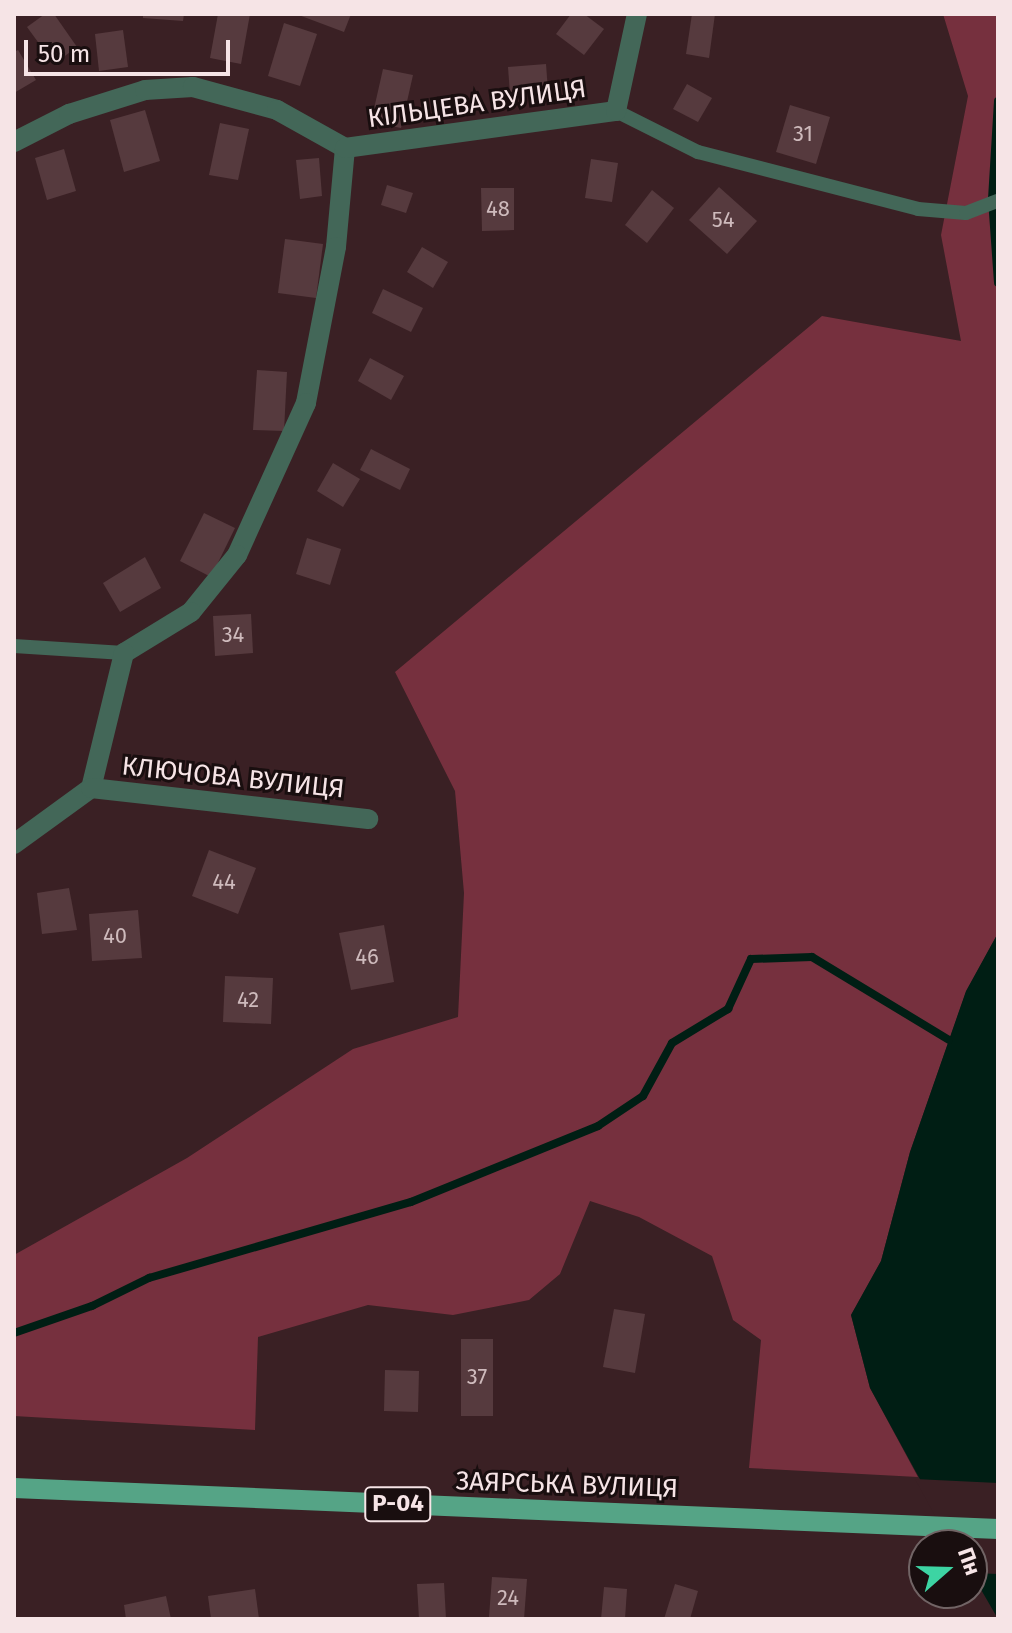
<!DOCTYPE html>
<html>
<head>
<meta charset="utf-8">
<style>
	body { margin:0 }
	#map { position:relative; width:1012px; height:1633px; overflow:hidden; background:#3a2024; font-family:"Fira Sans",sans-serif }
	div>[style] { position:absolute }
	[style*='--x'] { left:calc(var(--x)*1px); top:calc(var(--y)*1px); width:calc(var(--w)*1px); rotate:calc(var(--a)*1deg) }
	.green>* { inset:0; background:#76303e }
	.water>* { inset:0; background:#001e14 }
	.pier>* { inset:0; background:#3a2024 }
	.stream>* { height:8px; margin:-4px; padding:0 4px; transform-origin:4px; border-radius:4px; background:#001e14 }
	.building>* { inset:0; background:#563a3e }
	.service>* { height:14px; margin:-7px; padding:0 7px; transform-origin:7px; border-radius:7px; background:#436758 }
	.minor>* { height:20px; margin:-10px; padding:0 10px; transform-origin:10px; border-radius:10px; background:#436758 }
	.primary>* { height:20px; margin:-10px; padding:0 10px; transform-origin:10px; border-radius:10px; background:#55a486 }
	span { translate:-50% -50%; white-space:nowrap; text-align:center; line-height:1.15; -webkit-text-stroke:6px #190e0f; paint-order:stroke }
	.number-label { font-size:22px; color:#cebabc }
	.number-label span { -webkit-text-stroke-width:0 }
	.shield-label span { padding:2px 6px; background:#190e0f; border:2px solid; border-radius:6px; -webkit-text-stroke-width:0 }
	.shield-label { font-size:24px; color:#f6e4e6; font-weight:700 }
	.street-label { font-size:26px; color:#f6e4e6 }
	.frame { position:absolute; inset:0; border:16px solid #f6e4e6; pointer-events:none }
	.north { position:absolute; left:908px; top:1529px; width:80px; height:80px; box-sizing:border-box; background:#190e0f; border:2px solid #716465; border-radius:50%; rotate:70deg; font-size:22px; font-weight:700; line-height:32px; text-align:center; color:#f6e4e6 }
	.north::after { content:''; display:block; margin:auto; width:28px; height:36px; background:#3dd4a3; clip-path:polygon(50% 0,100% 100%,50% 72%,0 100%) }
	.scale { position:absolute; left:24px; top:40px; width:206px; height:36px; box-sizing:border-box; border:4px solid #f6e4e6; border-top:0; padding-left:10px; font-size:24px; line-height:28px; white-space:nowrap; color:#f6e4e6; -webkit-text-stroke:6px #190e0f; paint-order:stroke }
</style>
</head>
<body>
<div id="map">
	<div class="green">
		<i style="clip-path:polygon(943px 14px,998px 14px,998px 933px,966px 992px,910px 1152px,881px 1261px,851px 1315px,870px 1388px,918px 1477px,749px 1468px,761px 1340px,733px 1320px,712px 1256px,639px 1217px,590px 1201px,560px 1274px,529px 1300px,453px 1315px,368px 1305px,258px 1337px,255px 1430px,14px 1416px,14px 1255px,187px 1158px,353px 1049px,458px 1017px,464px 893px,455px 791px,395px 672px,822px 316px,961px 341px,941px 235px,968px 96px)"></i>
	</div>
	<div class="water">
		<i style="clip-path:polygon(998px 933px,998px 1619px,972px 1574px,972px 1545px,956px 1545px,870px 1388px,851px 1315px,881px 1261px,910px 1152px,966px 991px)"></i>
	</div>
	<div class="pier">
		<i style="clip-path:polygon(915px 1479px,998px 1483px,998px 1574px,972px 1573px,972px 1545px,951px 1545px)"></i>
	</div>
	<div class="stream">
		<i style="--x:998;--y:101;--w:98;--a:93.5"></i>
		<i style="--x:992;--y:199;--w:84;--a:85.9"></i>
		<i style="--x:14;--y:1333;--w:83;--a:-19.1"></i>
		<i style="--x:92;--y:1306;--w:64;--a:-26.2"></i>
		<i style="--x:149;--y:1278;--w:273;--a:-16.2"></i>
		<i style="--x:411;--y:1202;--w:202;--a:-22.1"></i>
		<i style="--x:598;--y:1126;--w:54;--a:-33.7"></i>
		<i style="--x:643;--y:1096;--w:60;--a:-61.3"></i>
		<i style="--x:672;--y:1043;--w:66;--a:-31.3"></i>
		<i style="--x:728;--y:1009;--w:55;--a:-65.3"></i>
		<i style="--x:751;--y:959;--w:61;--a:-1.9"></i>
		<i style="--x:812;--y:957;--w:160;--a:31.2"></i>
	</div>
	<div class="building">
		<i style="clip-path:polygon(45px 14px,54px 14px,77px 47px,54px 64px,27px 27px)"></i>
		<i style="clip-path:polygon(143px 14px,184px 14px,183px 21px,143px 18px)"></i>
		<i style="clip-path:polygon(218px 14px,250px 14px,241px 64px,210px 58px)"></i>
		<i style="clip-path:polygon(296px 14px,351px 14px,344px 32px)"></i>
		<i style="clip-path:polygon(571px 14px,584px 14px,604px 29px,584px 55px,556px 34px)"></i>
		<i style="clip-path:polygon(692px 14px,715px 14px,709px 58px,686px 54px)"></i>
		<i style="clip-path:polygon(284px 23px,317px 34px,300px 86px,268px 76px)"></i>
		<i style="clip-path:polygon(123px 30px,128px 67px,99px 71px,95px 34px)"></i>
		<i style="clip-path:polygon(18px 50px,36px 80px,14px 93px,14px 52px)"></i>
		<i style="clip-path:polygon(546px 64px,548px 91px,510px 94px,508px 67px)"></i>
		<i style="clip-path:polygon(383px 69px,413px 75px,401px 128px,371px 122px)"></i>
		<i style="clip-path:polygon(687px 84px,712px 98px,698px 122px,673px 109px)"></i>
		<i style="clip-path:polygon(790px 105px,830px 117px,816px 164px,776px 152px)"></i>
		<i style="clip-path:polygon(145px 110px,160px 161px,124px 172px,110px 120px)"></i>
		<i style="clip-path:polygon(220px 123px,249px 129px,238px 180px,209px 175px)"></i>
		<i style="clip-path:polygon(64px 149px,76px 191px,47px 200px,35px 158px)"></i>
		<i style="clip-path:polygon(319px 158px,322px 196px,300px 199px,296px 160px)"></i>
		<i style="clip-path:polygon(591px 159px,618px 163px,612px 202px,585px 198px)"></i>
		<i style="clip-path:polygon(387px 185px,413px 193px,406px 213px,381px 205px)"></i>
		<i style="clip-path:polygon(719px 187px,757px 221px,727px 254px,689px 220px)"></i>
		<i style="clip-path:polygon(481px 188px,514px 188px,514px 230px,482px 231px)"></i>
		<i style="clip-path:polygon(652px 190px,674px 208px,647px 243px,625px 225px)"></i>
		<i style="clip-path:polygon(285px 239px,323px 244px,316px 298px,278px 293px)"></i>
		<i style="clip-path:polygon(422px 247px,448px 262px,433px 288px,407px 272px)"></i>
		<i style="clip-path:polygon(383px 289px,423px 308px,411px 332px,372px 313px)"></i>
		<i style="clip-path:polygon(370px 358px,404px 376px,391px 400px,358px 381px)"></i>
		<i style="clip-path:polygon(257px 370px,287px 372px,284px 431px,253px 430px)"></i>
		<i style="clip-path:polygon(371px 449px,410px 469px,400px 490px,360px 470px)"></i>
		<i style="clip-path:polygon(333px 463px,360px 479px,343px 507px,317px 491px)"></i>
		<i style="clip-path:polygon(204px 513px,235px 528px,211px 577px,180px 561px)"></i>
		<i style="clip-path:polygon(307px 538px,341px 549px,330px 585px,296px 574px)"></i>
		<i style="clip-path:polygon(145px 557px,161px 588px,120px 612px,103px 583px)"></i>
		<i style="clip-path:polygon(251px 614px,253px 653px,215px 656px,213px 616px)"></i>
		<i style="clip-path:polygon(209px 850px,256px 868px,238px 914px,192px 896px)"></i>
		<i style="clip-path:polygon(69px 888px,77px 930px,42px 934px,37px 893px)"></i>
		<i style="clip-path:polygon(138px 910px,142px 958px,92px 961px,89px 914px)"></i>
		<i style="clip-path:polygon(384px 925px,394px 982px,351px 990px,339px 933px)"></i>
		<i style="clip-path:polygon(225px 976px,273px 978px,271px 1024px,223px 1022px)"></i>
		<i style="clip-path:polygon(614px 1309px,645px 1314px,635px 1373px,603px 1367px)"></i>
		<i style="clip-path:polygon(461px 1339px,493px 1339px,493px 1416px,461px 1416px)"></i>
		<i style="clip-path:polygon(385px 1370px,419px 1371px,418px 1412px,384px 1411px)"></i>
		<i style="clip-path:polygon(492px 1577px,527px 1579px,524px 1619px,489px 1617px)"></i>
		<i style="clip-path:polygon(444px 1583px,446px 1619px,419px 1619px,417px 1584px)"></i>
		<i style="clip-path:polygon(675px 1584px,698px 1591px,690px 1619px,664px 1619px)"></i>
		<i style="clip-path:polygon(604px 1587px,627px 1589px,625px 1619px,601px 1619px)"></i>
		<i style="clip-path:polygon(255px 1589px,259px 1619px,211px 1619px,208px 1596px)"></i>
		<i style="clip-path:polygon(166px 1596px,171px 1619px,126px 1619px,124px 1605px)"></i>
	</div>
	<div class="service">
		<i style="--x:616;--y:111;--w:92;--a:26.6"></i>
		<i style="--x:698;--y:152;--w:227;--a:14.5"></i>
		<i style="--x:918;--y:209;--w:48;--a:4.8"></i>
		<i style="--x:966;--y:213;--w:34;--a:-21"></i>
		<i style="--x:14;--y:646;--w:110;--a:3.6"></i>
	</div>
	<div class="minor">
		<i style="--x:14;--y:142;--w:62;--a:-27"></i>
		<i style="--x:69;--y:114;--w:80;--a:-17.5"></i>
		<i style="--x:145;--y:90;--w:48;--a:-3.6"></i>
		<i style="--x:193;--y:87;--w:87;--a:15.3"></i>
		<i style="--x:277;--y:110;--w:78;--a:29.2"></i>
		<i style="--x:345;--y:148;--w:99;--a:95.2"></i>
		<i style="--x:336;--y:247;--w:159;--a:100.9"></i>
		<i style="--x:306;--y:403;--w:167;--a:114.4"></i>
		<i style="--x:237;--y:555;--w:73;--a:128.9"></i>
		<i style="--x:191;--y:612;--w:79;--a:148.5"></i>
		<i style="--x:124;--y:653;--w:139;--a:103.7"></i>
		<i style="--x:345;--y:148;--w:274;--a:-7.8"></i>
		<i style="--x:616;--y:111;--w:99;--a:-77.8"></i>
		<i style="--x:14;--y:844;--w:95;--a:-36"></i>
		<i style="--x:91;--y:788;--w:279;--a:6.4"></i>
	</div>
	<div class="primary">
		<i style="--x:14;--y:1488;--w:985;--a:2.39"></i>
	</div>
	<div class="number-label">
		<span style="left:803px;top:134px">31</span>
		<span style="left:498px;top:209px">48</span>
		<span style="left:723px;top:220px">54</span>
		<span style="left:233px;top:635px">34</span>
		<span style="left:224px;top:882px">44</span>
		<span style="left:115px;top:936px">40</span>
		<span style="left:367px;top:957px">46</span>
		<span style="left:248px;top:1000px">42</span>
		<span style="left:477px;top:1377px">37</span>
		<span style="left:508px;top:1598px">24</span>
	</div>
	<div class="shield-label">
		<span style="left:398px;top:1504px">Р-04</span>
	</div>
	<div class="street-label">
		<span style="left:477px;top:104px;rotate:-8deg">КІЛЬЦЕВА ВУЛИЦЯ</span>
		<span style="left:233px;top:778px;rotate:6deg">КЛЮЧОВА ВУЛИЦЯ</span>
		<span style="left:567px;top:1485px;rotate:2deg">ЗАЯРСЬКА ВУЛИЦЯ</span>
	</div>
	<div class="frame"></div>
	<div class="north">Пн</div>
	<div class="scale">50 m</div>
</div>
</body>
</html>
